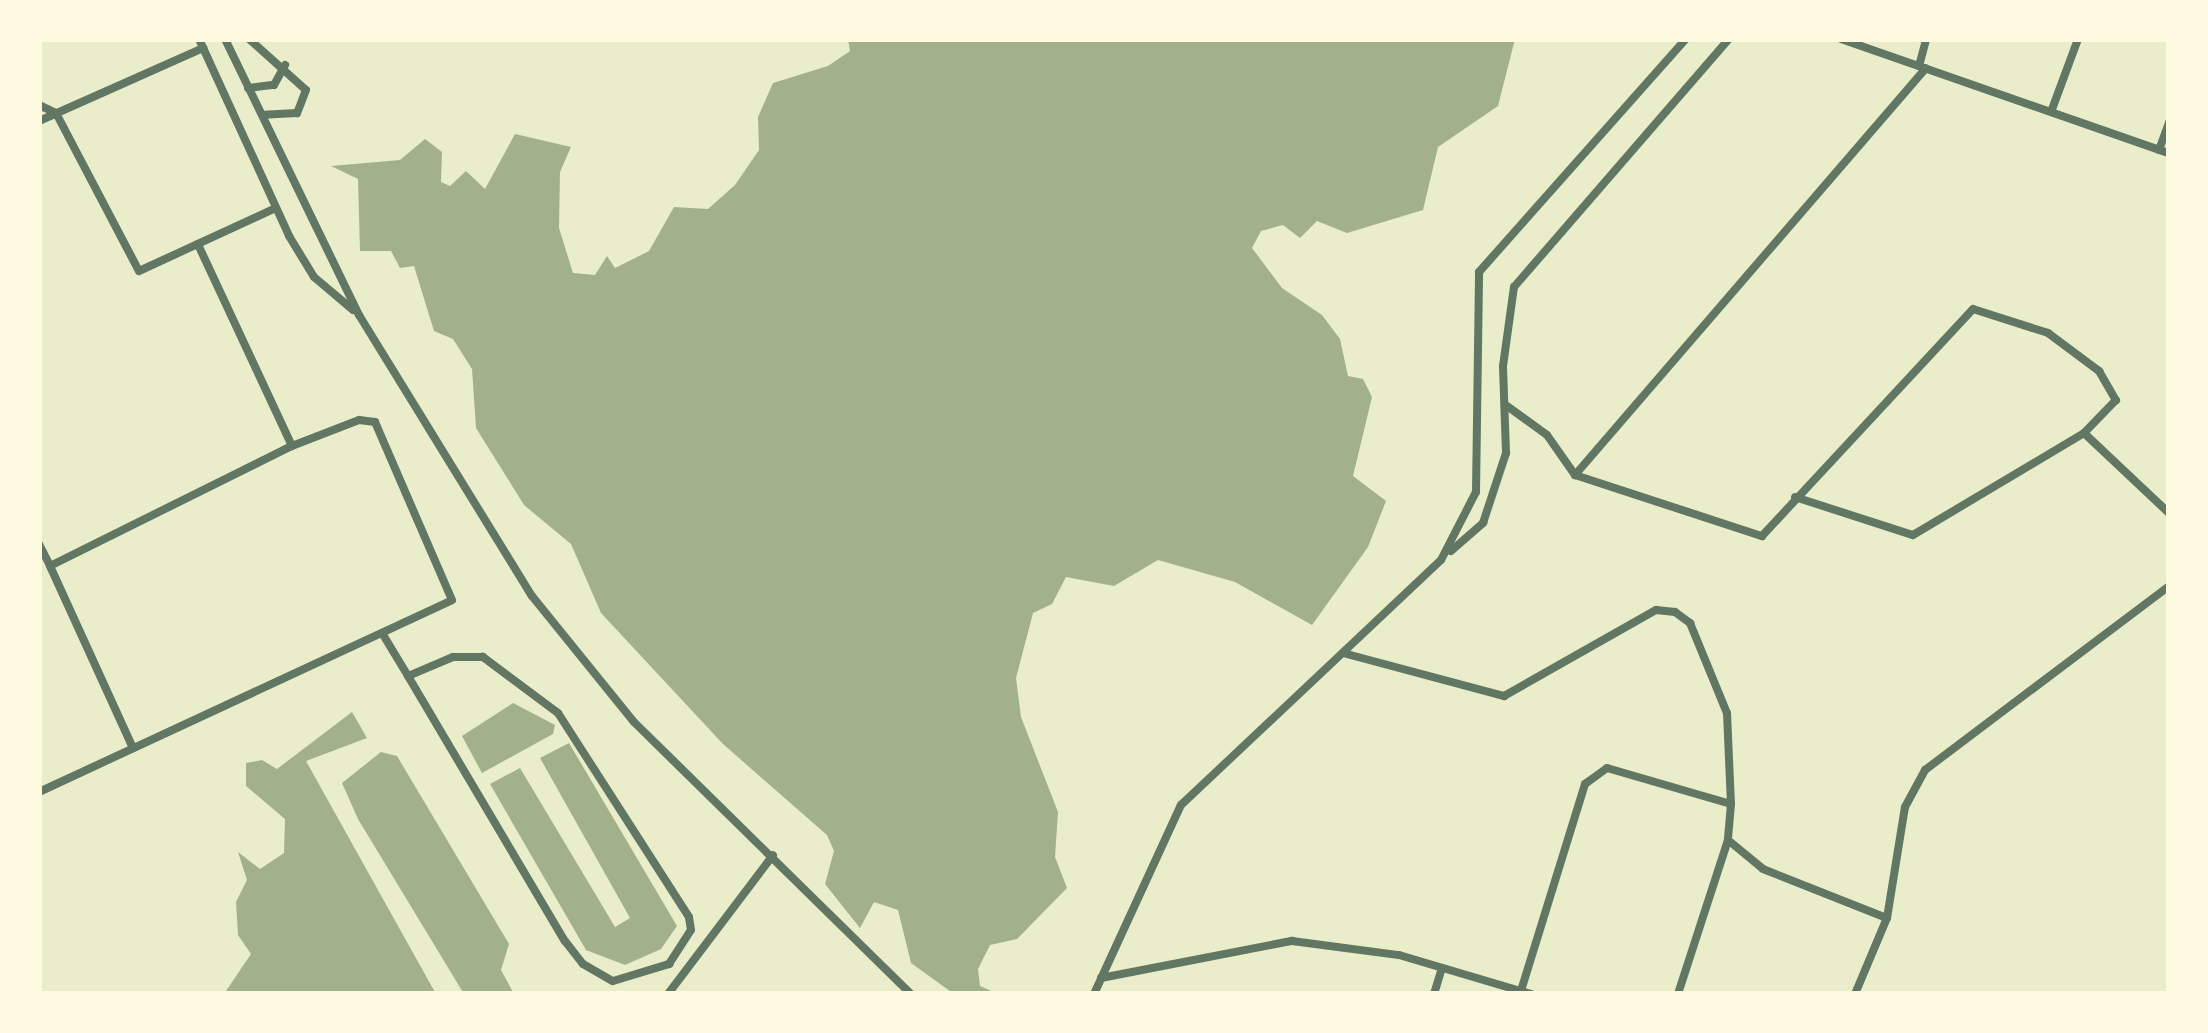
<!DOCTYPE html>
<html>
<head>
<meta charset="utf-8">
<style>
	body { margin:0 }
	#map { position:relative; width:2208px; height:1033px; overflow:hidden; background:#e9edc9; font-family:"Varela Round",sans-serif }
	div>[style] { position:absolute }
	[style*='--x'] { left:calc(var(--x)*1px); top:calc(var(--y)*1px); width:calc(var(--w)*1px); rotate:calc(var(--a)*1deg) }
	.water>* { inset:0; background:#a3b18a }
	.minor>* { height:8px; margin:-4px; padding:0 4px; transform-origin:4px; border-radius:4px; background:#617663 }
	span { translate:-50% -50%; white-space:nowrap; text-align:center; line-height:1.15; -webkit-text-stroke:9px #fefae0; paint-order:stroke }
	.frame { position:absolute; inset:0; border:42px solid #fefae0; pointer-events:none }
</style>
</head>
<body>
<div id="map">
	<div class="water">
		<i style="clip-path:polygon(848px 39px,1515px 39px,1498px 106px,1438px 147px,1423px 210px,1347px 233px,1317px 221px,1300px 238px,1283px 225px,1261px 231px,1252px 248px,1282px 288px,1322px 315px,1340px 339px,1348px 376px,1363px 379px,1372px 397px,1353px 476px,1386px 501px,1368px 547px,1312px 625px,1235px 582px,1158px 560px,1114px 586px,1066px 577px,1052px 604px,1033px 613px,1016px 678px,1021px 717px,1058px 812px,1055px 857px,1067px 888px,1017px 939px,990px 945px,978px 969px,980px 986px,998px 994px,954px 994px,911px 963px,898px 910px,874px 902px,860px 928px,825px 884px,834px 851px,827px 835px,723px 744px,601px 613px,571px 544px,524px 505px,476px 428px,472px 369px,453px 339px,434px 331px,414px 266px,400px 268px,391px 251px,360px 251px,358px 179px,331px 166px,400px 160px,425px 139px,442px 152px,441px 182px,450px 186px,466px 171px,485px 189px,515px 134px,571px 147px,560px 172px,559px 228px,573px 273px,595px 275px,607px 256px,615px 268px,649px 251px,674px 207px,708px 209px,735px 185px,759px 150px,758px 117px,773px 83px,828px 66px,850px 51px)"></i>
		<i style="clip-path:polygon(513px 703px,555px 725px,553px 734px,482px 773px,462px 736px)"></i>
		<i style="clip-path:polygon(352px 712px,367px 738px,306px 761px,436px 994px,224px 994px,251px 954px,238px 935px,236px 902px,247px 880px,238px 852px,260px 869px,284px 853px,285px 819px,246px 786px,246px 763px,262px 760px,277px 769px)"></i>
		<i style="clip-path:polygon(569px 743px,677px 926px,661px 949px,625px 965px,586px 950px,490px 784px,520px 768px,615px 927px,630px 918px,540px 758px)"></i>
		<i style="clip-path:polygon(381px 752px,397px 756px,509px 944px,501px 970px,514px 994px,464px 994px,358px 819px,342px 783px)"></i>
	</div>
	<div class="minor">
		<i style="--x:199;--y:39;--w:217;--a:65.4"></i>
		<i style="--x:289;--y:236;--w:48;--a:58.6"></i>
		<i style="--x:314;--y:277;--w:51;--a:40.2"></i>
		<i style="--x:225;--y:39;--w:307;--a:64.1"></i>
		<i style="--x:359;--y:315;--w:330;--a:58.4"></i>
		<i style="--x:532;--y:596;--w:162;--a:51"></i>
		<i style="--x:634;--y:722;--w:388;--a:44.5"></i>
		<i style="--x:249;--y:39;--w:76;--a:41.8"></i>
		<i style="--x:306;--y:90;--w:25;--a:111"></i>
		<i style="--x:297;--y:113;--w:33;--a:177"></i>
		<i style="--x:1841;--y:39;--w:347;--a:19.2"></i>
		<i style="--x:1919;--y:66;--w:28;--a:-75"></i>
		<i style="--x:248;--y:88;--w:26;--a:-7"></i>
		<i style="--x:274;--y:85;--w:23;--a:-61"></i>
		<i style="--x:39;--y:105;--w:19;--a:25"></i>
		<i style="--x:56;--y:113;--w:178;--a:62.3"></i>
		<i style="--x:139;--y:271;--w:149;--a:-24.7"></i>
		<i style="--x:2051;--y:112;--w:78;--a:-69.7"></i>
		<i style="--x:39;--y:121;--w:180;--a:-24"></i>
		<i style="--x:2159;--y:150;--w:30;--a:-70"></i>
		<i style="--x:1507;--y:406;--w:49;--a:35.9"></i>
		<i style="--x:1547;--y:435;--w:49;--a:55"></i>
		<i style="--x:1575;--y:475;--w:197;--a:18.1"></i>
		<i style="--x:1762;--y:536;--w:310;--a:-47.1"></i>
		<i style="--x:1973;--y:309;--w:79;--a:17.7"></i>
		<i style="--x:2048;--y:333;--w:64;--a:36.7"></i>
		<i style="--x:2099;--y:371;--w:34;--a:60"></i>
		<i style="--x:2116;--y:400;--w:46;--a:134.1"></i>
		<i style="--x:2084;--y:433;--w:117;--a:43.3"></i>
		<i style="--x:1575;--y:475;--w:537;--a:-49.23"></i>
		<i style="--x:1795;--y:497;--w:124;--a:17.9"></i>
		<i style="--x:1913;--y:535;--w:199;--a:-30.8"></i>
		<i style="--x:39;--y:544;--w:25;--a:63"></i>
		<i style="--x:50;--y:566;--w:270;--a:-26.4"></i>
		<i style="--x:1451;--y:551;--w:43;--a:-41.2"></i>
		<i style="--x:1483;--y:523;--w:74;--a:-71.8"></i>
		<i style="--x:1506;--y:453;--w:87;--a:-92"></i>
		<i style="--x:1503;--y:366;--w:80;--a:-82.1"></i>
		<i style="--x:1514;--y:287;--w:328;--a:-49.1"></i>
		<i style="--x:50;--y:566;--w:200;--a:65.5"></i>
		<i style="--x:382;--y:633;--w:50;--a:58.8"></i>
		<i style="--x:408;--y:676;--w:308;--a:59.4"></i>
		<i style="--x:565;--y:941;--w:29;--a:52"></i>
		<i style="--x:583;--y:964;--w:34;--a:30"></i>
		<i style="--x:613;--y:981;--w:59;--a:-16.9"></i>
		<i style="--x:669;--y:964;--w:40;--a:-57.1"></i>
		<i style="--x:691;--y:930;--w:13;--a:-99"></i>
		<i style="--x:689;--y:917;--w:242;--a:-122.7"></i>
		<i style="--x:558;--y:713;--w:94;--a:-143.3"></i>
		<i style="--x:483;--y:657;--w:30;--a:180"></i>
		<i style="--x:453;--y:657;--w:49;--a:157.1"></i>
		<i style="--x:1343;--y:653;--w:167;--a:15"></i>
		<i style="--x:1504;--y:696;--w:175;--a:-29.5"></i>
		<i style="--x:1656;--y:610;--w:19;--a:6"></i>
		<i style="--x:1675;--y:612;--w:19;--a:36"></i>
		<i style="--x:1690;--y:623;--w:97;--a:67.7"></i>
		<i style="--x:1727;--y:713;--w:91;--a:87.5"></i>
		<i style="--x:39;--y:792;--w:455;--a:-24.9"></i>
		<i style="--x:452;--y:600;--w:194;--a:-113.4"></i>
		<i style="--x:375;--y:422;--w:16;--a:-173"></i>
		<i style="--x:359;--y:420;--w:72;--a:158.8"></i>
		<i style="--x:292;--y:446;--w:223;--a:-115"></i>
		<i style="--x:1728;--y:840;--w:45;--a:39.6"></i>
		<i style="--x:1763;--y:869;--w:133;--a:21.6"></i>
		<i style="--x:1887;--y:918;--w:112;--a:-80.8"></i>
		<i style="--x:1905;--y:807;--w:42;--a:-61.6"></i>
		<i style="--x:1925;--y:770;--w:306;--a:-37"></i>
		<i style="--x:1101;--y:978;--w:195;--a:-11"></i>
		<i style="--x:1292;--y:941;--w:108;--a:7.5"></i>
		<i style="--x:1399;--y:955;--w:138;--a:16.5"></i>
		<i style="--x:668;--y:994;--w:174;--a:-52.9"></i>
		<i style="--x:1094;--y:994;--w:208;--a:-65.3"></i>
		<i style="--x:1181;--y:805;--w:357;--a:-43.3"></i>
		<i style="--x:1441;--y:560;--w:76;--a:-62.8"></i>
		<i style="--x:1476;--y:492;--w:220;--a:-89.2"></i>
		<i style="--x:1479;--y:272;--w:312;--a:-48.4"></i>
		<i style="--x:1434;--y:994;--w:27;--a:-73"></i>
		<i style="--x:1520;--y:994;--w:220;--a:-72.8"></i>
		<i style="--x:1585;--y:784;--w:27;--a:-36"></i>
		<i style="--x:1607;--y:768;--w:129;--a:16.2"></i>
		<i style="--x:1731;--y:804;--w:36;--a:95"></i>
		<i style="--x:1728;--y:840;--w:162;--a:108"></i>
		<i style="--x:1855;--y:994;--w:82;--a:-67.2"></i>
	</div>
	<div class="frame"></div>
</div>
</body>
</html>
